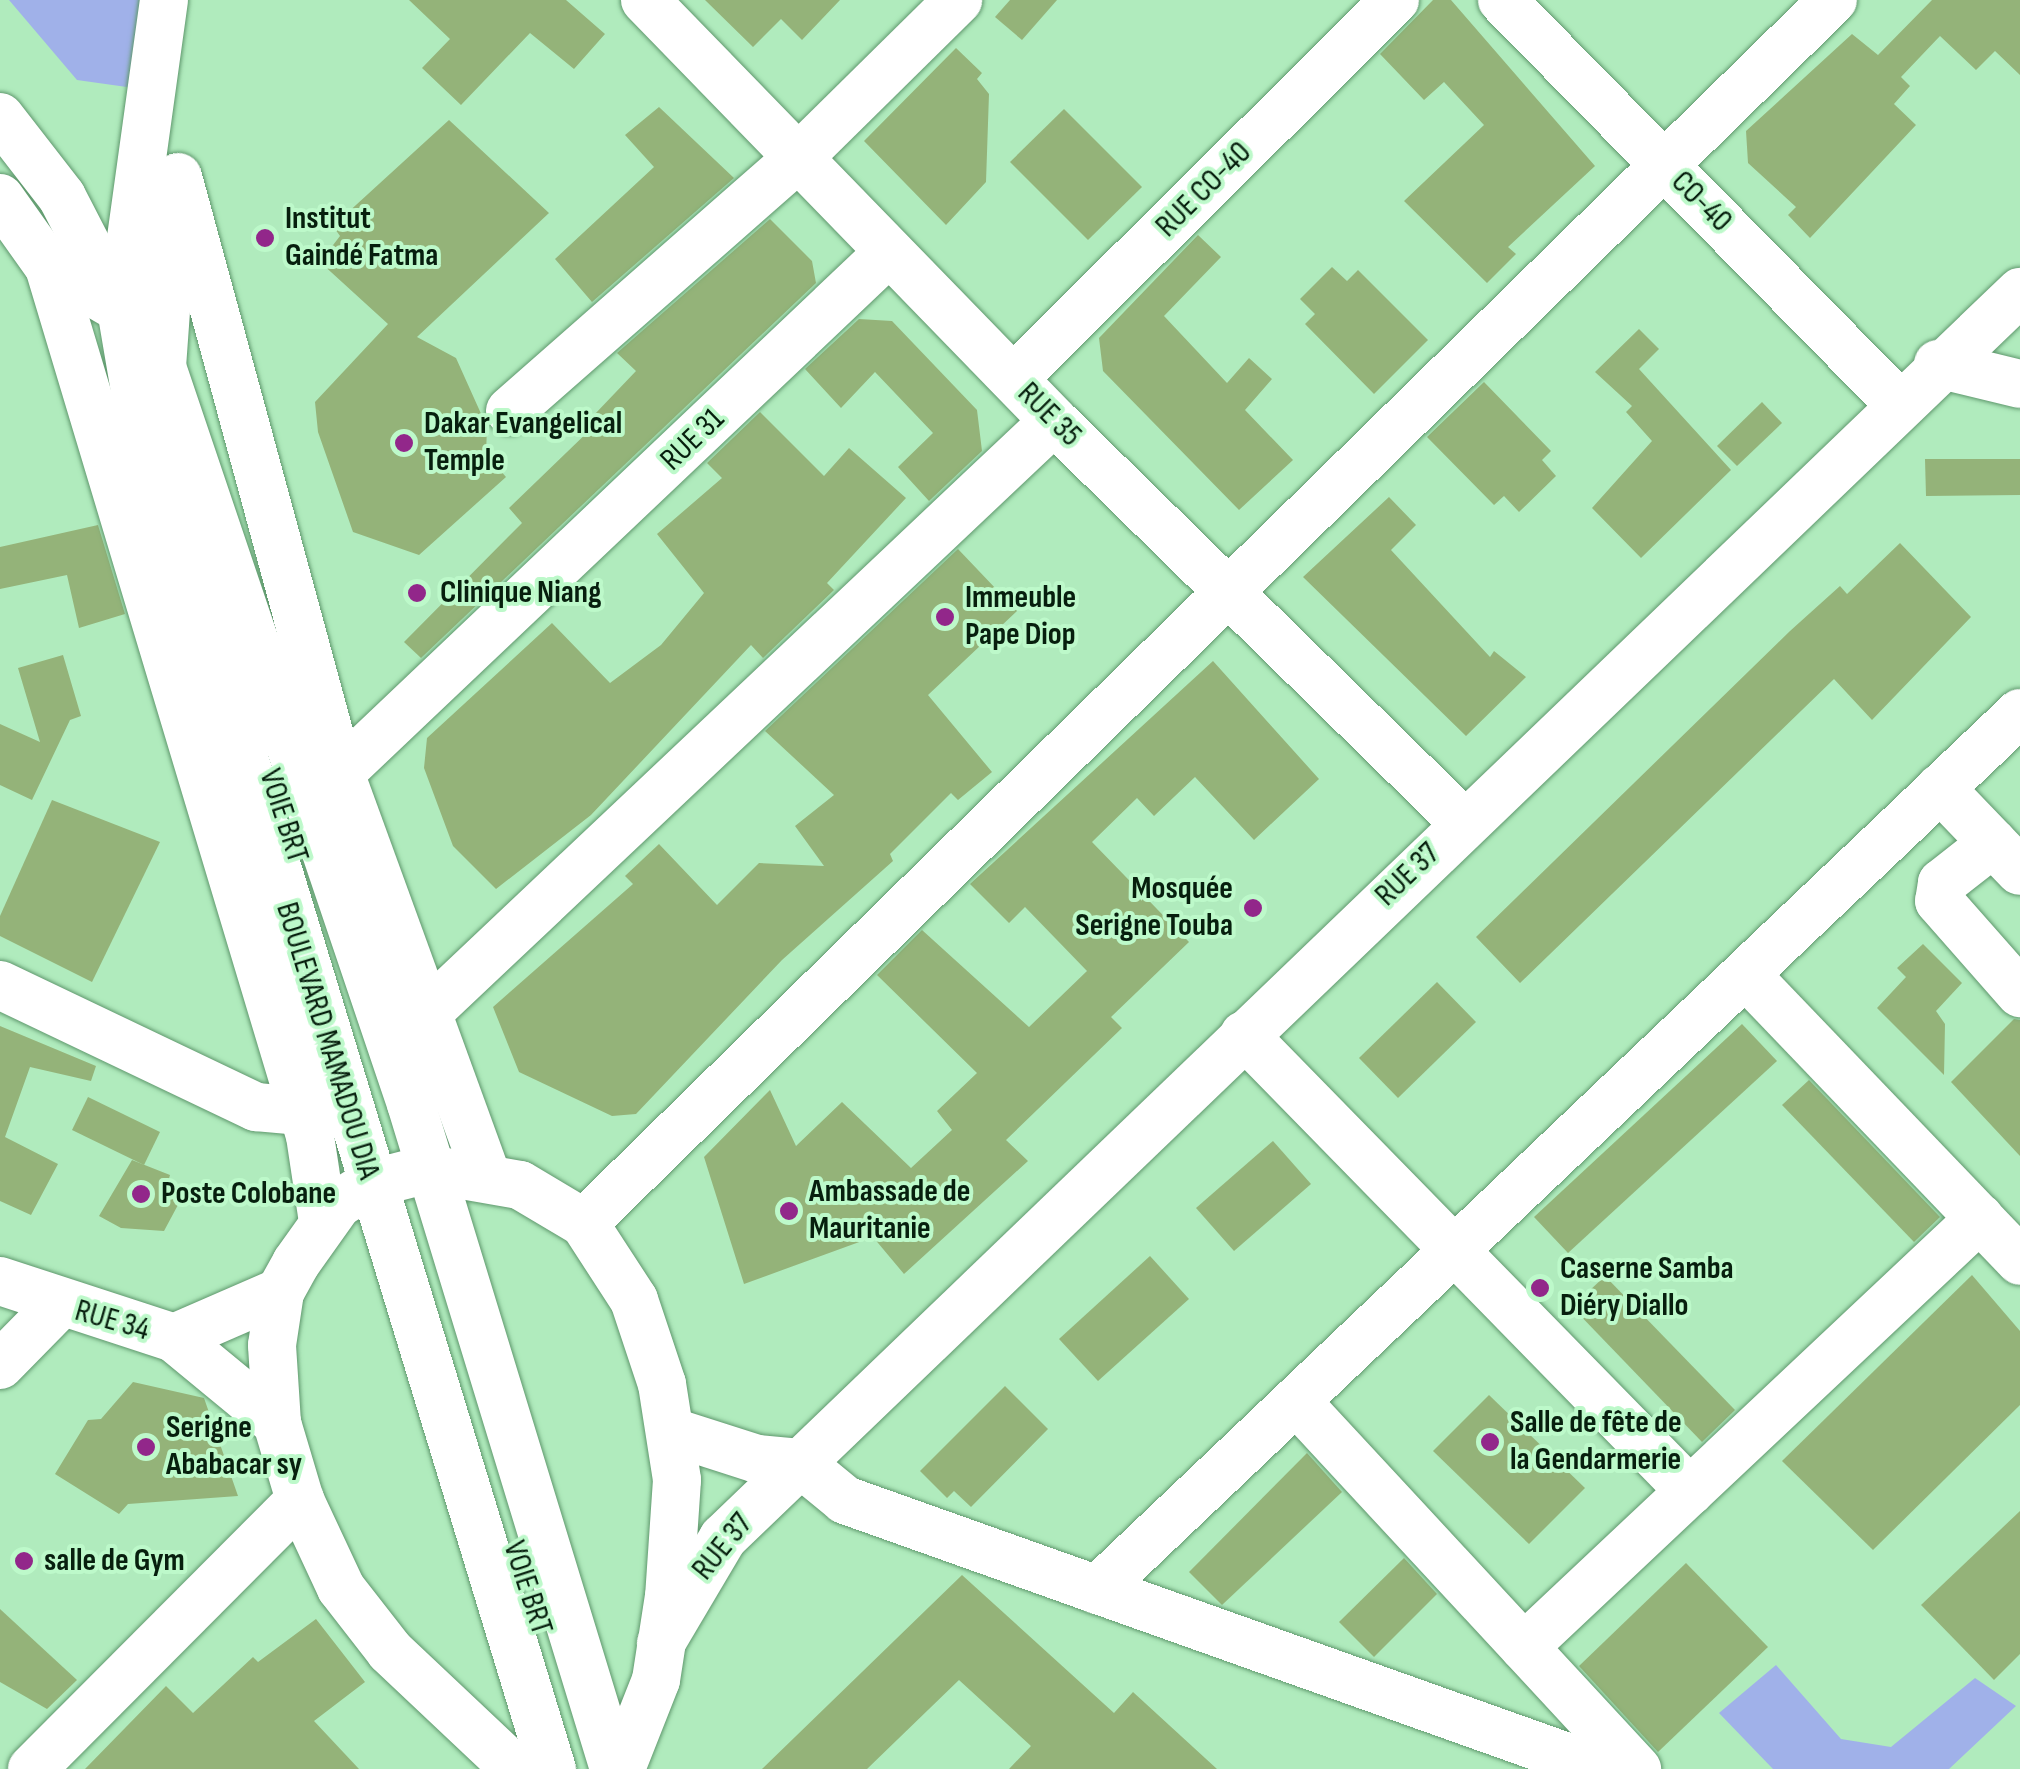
<!DOCTYPE html>
<html>
<head>
<meta charset="utf-8">
<style>
	body { margin:0 }
	#map { position:relative; width:2020px; height:1769px; overflow:hidden; background:#b0ebbd; font-family:"Sofia Sans Condensed",sans-serif }
	div>[style] { position:absolute }
	[style*='--x'] { left:calc(var(--x)*1px); top:calc(var(--y)*1px); width:calc(var(--w)*1px); rotate:calc(var(--a)*1deg) }
	.green>* { inset:0; background:#a0b1e9 }
	.building>* { inset:0; background:#94b379 }
	.roads { filter:drop-shadow(0 0 2px #5f986d) drop-shadow(0 0 2px #5f986d) }
	.minor>* { height:48px; margin:-24px; padding:0 24px; transform-origin:24px; border-radius:24px; background:#fff }
	.dots>* { width:28px; height:28px; translate:-50% -50%; box-sizing:border-box; border:5px solid #bdf9ca; border-radius:50% }
	span { translate:-50% -50%; white-space:nowrap; text-align:center; line-height:1.15; -webkit-text-stroke:8px #bdf9ca; paint-order:stroke }
	.street-label { font-size:32px; color:#071f0e }
	.poi-label { font-size:32px; color:#071f0e; font-weight:700 }
	.left { translate:0 -50%; text-align:left }
	.right { translate:-100% -50%; text-align:right }
</style>
</head>
<body>
<div id="map">
	<div class="green">
		<i style="clip-path:polygon(9px 0,148px 0,141px 89px,77px 80px)"></i>
		<i style="clip-path:polygon(1776px 1665px,1841px 1739px,1891px 1747px,1975px 1678px,2016px 1706px,1949px 1769px,1773px 1769px,1719px 1713px)"></i>
	</div>
	<div class="building">
		<i style="clip-path:polygon(409px 0,566px 0,605px 34px,574px 69px,530px 33px,461px 105px,422px 68px,450px 39px)"></i>
		<i style="clip-path:polygon(705px 0,840px 0,802px 40px,781px 19px,753px 47px)"></i>
		<i style="clip-path:polygon(1010px 0,1057px 0,1022px 40px,995px 17px)"></i>
		<i style="clip-path:polygon(1433px 0,1451px 0,1595px 166px,1508px 247px,1516px 254px,1487px 283px,1404px 201px,1484px 125px,1444px 82px,1424px 100px,1380px 54px)"></i>
		<i style="clip-path:polygon(1932px 0,2020px 0,2020px 75px,1995px 51px,1976px 70px,1940px 36px,1901px 77px,1910px 86px,1894px 104px,1916px 125px,1810px 238px,1788px 215px,1796px 207px,1748px 163px,1746px 131px,1852px 34px,1878px 55px)"></i>
		<i style="clip-path:polygon(956px 48px,982px 73px,977px 79px,989px 94px,986px 182px,946px 225px,864px 141px)"></i>
		<i style="clip-path:polygon(659px 107px,734px 178px,592px 302px,555px 259px,654px 167px,625px 135px)"></i>
		<i style="clip-path:polygon(1064px 109px,1142px 187px,1088px 240px,1010px 162px)"></i>
		<i style="clip-path:polygon(449px 120px,549px 213px,417px 337px,456px 358px,487px 427px,486px 454px,506px 477px,419px 555px,353px 532px,318px 432px,315px 402px,388px 324px,320px 262px,340px 236px,333px 226px)"></i>
		<i style="clip-path:polygon(770px 219px,812px 261px,816px 283px,421px 658px,404px 642px,522px 523px,509px 508px,595px 425px,594px 415px,636px 371px,617px 353px)"></i>
		<i style="clip-path:polygon(1198px 235px,1221px 257px,1164px 316px,1227px 383px,1249px 358px,1272px 379px,1245px 410px,1293px 460px,1239px 510px,1103px 371px,1099px 338px)"></i>
		<i style="clip-path:polygon(1332px 267px,1347px 281px,1358px 270px,1428px 340px,1374px 394px,1305px 324px,1315px 314px,1300px 299px)"></i>
		<i style="clip-path:polygon(859px 319px,892px 321px,977px 410px,982px 451px,929px 501px,898px 467px,933px 433px,875px 372px,841px 408px,805px 369px)"></i>
		<i style="clip-path:polygon(1639px 329px,1659px 349px,1639px 369px,1731px 470px,1641px 558px,1592px 508px,1652px 441px,1626px 412px,1632px 406px,1595px 372px)"></i>
		<i style="clip-path:polygon(1484px 382px,1551px 451px,1542px 460px,1556px 476px,1519px 512px,1504px 496px,1494px 505px,1427px 437px)"></i>
		<i style="clip-path:polygon(1762px 402px,1782px 423px,1737px 466px,1717px 446px)"></i>
		<i style="clip-path:polygon(760px 412px,824px 476px,849px 448px,906px 498px,827px 583px,834px 590px,763px 658px,751px 645px,591px 815px,496px 889px,453px 846px,424px 768px,427px 738px,552px 623px,610px 683px,661px 645px,704px 593px,657px 534px,722px 478px,707px 463px)"></i>
		<i style="clip-path:polygon(1925px 459px,2020px 459px,2020px 495px,1926px 496px)"></i>
		<i style="clip-path:polygon(1389px 497px,1416px 525px,1391px 550px,1490px 657px,1494px 651px,1526px 677px,1466px 736px,1303px 577px)"></i>
		<i style="clip-path:polygon(98px 525px,125px 614px,79px 628px,67px 575px,0 589px,0 547px)"></i>
		<i style="clip-path:polygon(1900px 543px,1971px 617px,1872px 720px,1834px 679px,1520px 983px,1476px 937px,1790px 631px,1840px 586px,1847px 594px)"></i>
		<i style="clip-path:polygon(958px 549px,1017px 611px,928px 695px,992px 772px,958px 800px,951px 793px,890px 854px,893px 861px,782px 960px,636px 1114px,612px 1116px,519px 1072px,493px 1007px,633px 884px,625px 876px,659px 844px,717px 905px,759px 863px,824px 866px,795px 826px,834px 795px,765px 731px)"></i>
		<i style="clip-path:polygon(63px 655px,81px 716px,70px 720px,32px 800px,0 785px,0 724px,40px 742px,18px 668px)"></i>
		<i style="clip-path:polygon(1213px 661px,1319px 779px,1254px 840px,1195px 777px,1154px 816px,1137px 798px,1092px 842px,1189px 942px,1111px 1017px,1122px 1028px,1006px 1140px,1028px 1161px,904px 1274px,873px 1237px,744px 1284px,704px 1157px,770px 1090px,796px 1146px,842px 1102px,911px 1168px,952px 1130px,937px 1111px,977px 1073px,877px 975px,922px 930px,1029px 1027px,1087px 971px,1025px 907px,1009px 923px,970px 884px)"></i>
		<i style="clip-path:polygon(52px 800px,160px 842px,92px 982px,0 936px,0 916px)"></i>
		<i style="clip-path:polygon(1923px 944px,1962px 983px,1936px 1011px,1945px 1024px,1944px 1075px,1877px 1008px,1906px 977px,1897px 968px)"></i>
		<i style="clip-path:polygon(1437px 982px,1476px 1022px,1398px 1098px,1359px 1058px)"></i>
		<i style="clip-path:polygon(2014px 1019px,2020px 1020px,2020px 1156px,1951px 1082px)"></i>
		<i style="clip-path:polygon(1742px 1024px,1777px 1061px,1568px 1253px,1534px 1217px)"></i>
		<i style="clip-path:polygon(0 1026px,96px 1066px,91px 1081px,30px 1067px,5px 1137px,58px 1164px,31px 1215px,0 1201px)"></i>
		<i style="clip-path:polygon(1809px 1080px,1940px 1217px,1914px 1242px,1782px 1105px)"></i>
		<i style="clip-path:polygon(88px 1097px,160px 1132px,144px 1165px,72px 1130px)"></i>
		<i style="clip-path:polygon(1273px 1141px,1311px 1184px,1234px 1251px,1196px 1208px)"></i>
		<i style="clip-path:polygon(132px 1160px,170px 1175px,166px 1189px,179px 1203px,164px 1231px,121px 1228px,99px 1216px)"></i>
		<i style="clip-path:polygon(1150px 1256px,1189px 1299px,1098px 1381px,1059px 1339px)"></i>
		<i style="clip-path:polygon(1972px 1275px,2020px 1331px,2020px 1405px,1873px 1550px,1782px 1461px)"></i>
		<i style="clip-path:polygon(1605px 1276px,1735px 1410px,1702px 1442px,1572px 1307px)"></i>
		<i style="clip-path:polygon(133px 1382px,204px 1398px,238px 1496px,128px 1504px,119px 1514px,55px 1474px,88px 1420px,101px 1419px)"></i>
		<i style="clip-path:polygon(1005px 1386px,1048px 1429px,971px 1507px,954px 1491px,947px 1498px,920px 1471px)"></i>
		<i style="clip-path:polygon(1489px 1395px,1585px 1488px,1529px 1544px,1433px 1451px)"></i>
		<i style="clip-path:polygon(1307px 1453px,1342px 1492px,1222px 1605px,1189px 1572px)"></i>
		<i style="clip-path:polygon(2020px 1511px,2020px 1654px,1994px 1680px,1921px 1605px)"></i>
		<i style="clip-path:polygon(1404px 1558px,1437px 1594px,1374px 1657px,1339px 1622px)"></i>
		<i style="clip-path:polygon(1686px 1563px,1768px 1647px,1658px 1752px,1579px 1666px)"></i>
		<i style="clip-path:polygon(962px 1575px,1114px 1713px,1133px 1692px,1217px 1769px,1009px 1769px,1031px 1746px,959px 1680px,867px 1769px,762px 1769px)"></i>
		<i style="clip-path:polygon(0 1609px,77px 1680px,47px 1709px,0 1682px)"></i>
		<i style="clip-path:polygon(316px 1619px,365px 1682px,314px 1721px,359px 1769px,85px 1769px,166px 1686px,193px 1713px,253px 1657px,258px 1662px)"></i>
	</div>
	<div class="roads">
		<div class="minor">
			<i style="--x:164;--y:0;--w:312;--a:97.9"></i>
			<i style="--x:121;--y:309;--w:107;--a:80.3"></i>
			<i style="--x:139;--y:414;--w:1417;--a:73.05"></i>
			<i style="--x:645;--y:0;--w:587;--a:45.83"></i>
			<i style="--x:1054;--y:421;--w:571;--a:44.43"></i>
			<i style="--x:1502;--y:0;--w:568;--a:45.5"></i>
			<i style="--x:0;--y:117;--w:101;--a:52.2"></i>
			<i style="--x:62;--y:197;--w:135;--a:62.7"></i>
			<i style="--x:178;--y:177;--w:618;--a:74.79"></i>
			<i style="--x:340;--y:773;--w:428;--a:70"></i>
			<i style="--x:0;--y:198;--w:85;--a:54.6"></i>
			<i style="--x:49;--y:267;--w:83;--a:30.3"></i>
			<i style="--x:121;--y:309;--w:71;--a:54.7"></i>
			<i style="--x:162;--y:367;--w:778;--a:71.33"></i>
			<i style="--x:411;--y:1104;--w:695;--a:73.02"></i>
			<i style="--x:49;--y:267;--w:907;--a:73.28"></i>
			<i style="--x:310;--y:1136;--w:87;--a:81.4"></i>
			<i style="--x:1938;--y:364;--w:84;--a:13.7"></i>
			<i style="--x:162;--y:367;--w:155;--a:-85.9"></i>
			<i style="--x:1013;--y:379;--w:538;--a:-44.77"></i>
			<i style="--x:510;--y:411;--w:383;--a:-41.3"></i>
			<i style="--x:798;--y:158;--w:225;--a:-44.6"></i>
			<i style="--x:340;--y:773;--w:757;--a:-43.5"></i>
			<i style="--x:1940;--y:788;--w:115;--a:46.1"></i>
			<i style="--x:1993;--y:843;--w:65;--a:141.9"></i>
			<i style="--x:1942;--y:883;--w:18;--a:99"></i>
			<i style="--x:1939;--y:901;--w:123;--a:48.6"></i>
			<i style="--x:1746;--y:975;--w:396;--a:46.2"></i>
			<i style="--x:0;--y:985;--w:284;--a:25.5"></i>
			<i style="--x:256;--y:1107;--w:45;--a:5.1"></i>
			<i style="--x:425;--y:1015;--w:865;--a:-43.36"></i>
			<i style="--x:1244;--y:1035;--w:638;--a:45.64"></i>
			<i style="--x:584;--y:1223;--w:1748;--a:-44.4"></i>
			<i style="--x:0;--y:1281;--w:183;--a:18.1"></i>
			<i style="--x:174;--y:1338;--w:116;--a:-23.5"></i>
			<i style="--x:174;--y:1338;--w:134;--a:39.5"></i>
			<i style="--x:0;--y:1365;--w:83;--a:-45.5"></i>
			<i style="--x:1296;--y:1401;--w:502;--a:47.18"></i>
			<i style="--x:673;--y:1432;--w:88;--a:17.8"></i>
			<i style="--x:757;--y:1459;--w:43;--a:5.3"></i>
			<i style="--x:800;--y:1463;--w:58;--a:39.4"></i>
			<i style="--x:845;--y:1500;--w:802;--a:19.59"></i>
			<i style="--x:1097;--y:1590;--w:1273;--a:-43.54"></i>
			<i style="--x:661;--y:1643;--w:122;--a:-59.4"></i>
			<i style="--x:723;--y:1538;--w:1799;--a:-43.85"></i>
			<i style="--x:1524;--y:1647;--w:626;--a:-43.25"></i>
			<i style="--x:32;--y:1769;--w:380;--a:-45.1"></i>
			<i style="--x:515;--y:1769;--w:172;--a:-136.7"></i>
			<i style="--x:390;--y:1651;--w:80;--a:-127.9"></i>
			<i style="--x:341;--y:1588;--w:97;--a:-115"></i>
			<i style="--x:300;--y:1500;--w:80;--a:-106.6"></i>
			<i style="--x:277;--y:1423;--w:78;--a:-93.7"></i>
			<i style="--x:272;--y:1345;--w:54;--a:-81.4"></i>
			<i style="--x:280;--y:1292;--w:33;--a:-61"></i>
			<i style="--x:296;--y:1263;--w:72;--a:-54.6"></i>
			<i style="--x:338;--y:1204;--w:38;--a:-32"></i>
			<i style="--x:370;--y:1184;--w:60;--a:-14.5"></i>
			<i style="--x:428;--y:1169;--w:93;--a:9.9"></i>
			<i style="--x:520;--y:1185;--w:74;--a:30.7"></i>
			<i style="--x:584;--y:1223;--w:92;--a:57"></i>
			<i style="--x:634;--y:1300;--w:89;--a:71.6"></i>
			<i style="--x:662;--y:1384;--w:97;--a:81.1"></i>
			<i style="--x:677;--y:1480;--w:116;--a:93.9"></i>
			<i style="--x:669;--y:1596;--w:85;--a:98.8"></i>
			<i style="--x:656;--y:1680;--w:96;--a:111.5"></i>
		</div>
	</div>
	<div class="dots">
		<i style="left:265px;top:238px;background:#92278a"></i>
		<i style="left:404px;top:443px;background:#92278a"></i>
		<i style="left:417px;top:593px;background:#92278a"></i>
		<i style="left:945px;top:617px;background:#92278a"></i>
		<i style="left:1253px;top:908px;background:#92278a"></i>
		<i style="left:141px;top:1194px;background:#92278a"></i>
		<i style="left:789px;top:1211px;background:#92278a"></i>
		<i style="left:1540px;top:1288px;background:#92278a"></i>
		<i style="left:1490px;top:1442px;background:#92278a"></i>
		<i style="left:146px;top:1447px;background:#92278a"></i>
		<i style="left:24px;top:1561px;background:#92278a"></i>
	</div>
	<div class="street-label">
		<span style="left:1204px;top:190px;rotate:-45deg">RUE CO-40</span>
		<span style="left:1701px;top:202px;rotate:45deg">CO-40</span>
		<span style="left:1049px;top:415px;rotate:45deg">RUE 35</span>
		<span style="left:693px;top:440px;rotate:-44deg">RUE 31</span>
		<span style="left:283px;top:816px;rotate:72deg">VOIE BRT</span>
		<span style="left:1408px;top:875px;rotate:-44deg">RUE 37</span>
		<span style="left:327px;top:1041px;rotate:73deg">BOULEVARD MAMADOU DIA</span>
		<span style="left:112px;top:1321px;rotate:16deg">RUE 34</span>
		<span style="left:723px;top:1547px;rotate:-51deg">RUE 37</span>
		<span style="left:527px;top:1588px;rotate:72deg">VOIE BRT</span>
	</div>
	<div class="poi-label">
		<span class="left" style="left:285px;top:238px">Institut<br>Gaindé Fatma</span>
		<span class="left" style="left:424px;top:443px">Dakar Evangelical<br>Temple</span>
		<span class="left" style="left:440px;top:593px">Clinique Niang</span>
		<span class="left" style="left:965px;top:617px">Immeuble<br>Pape Diop</span>
		<span class="right" style="left:1233px;top:908px">Mosquée<br>Serigne Touba</span>
		<span class="left" style="left:809px;top:1211px">Ambassade de<br>Mauritanie</span>
		<span class="left" style="left:161px;top:1194px">Poste Colobane</span>
		<span class="left" style="left:1560px;top:1288px">Caserne Samba<br>Diéry Diallo</span>
		<span class="left" style="left:1510px;top:1442px">Salle de fête de<br>la Gendarmerie</span>
		<span class="left" style="left:166px;top:1447px">Serigne<br>Ababacar sy</span>
		<span class="left" style="left:44px;top:1561px">salle de Gym</span>
	</div>
</div>
</body>
</html>
